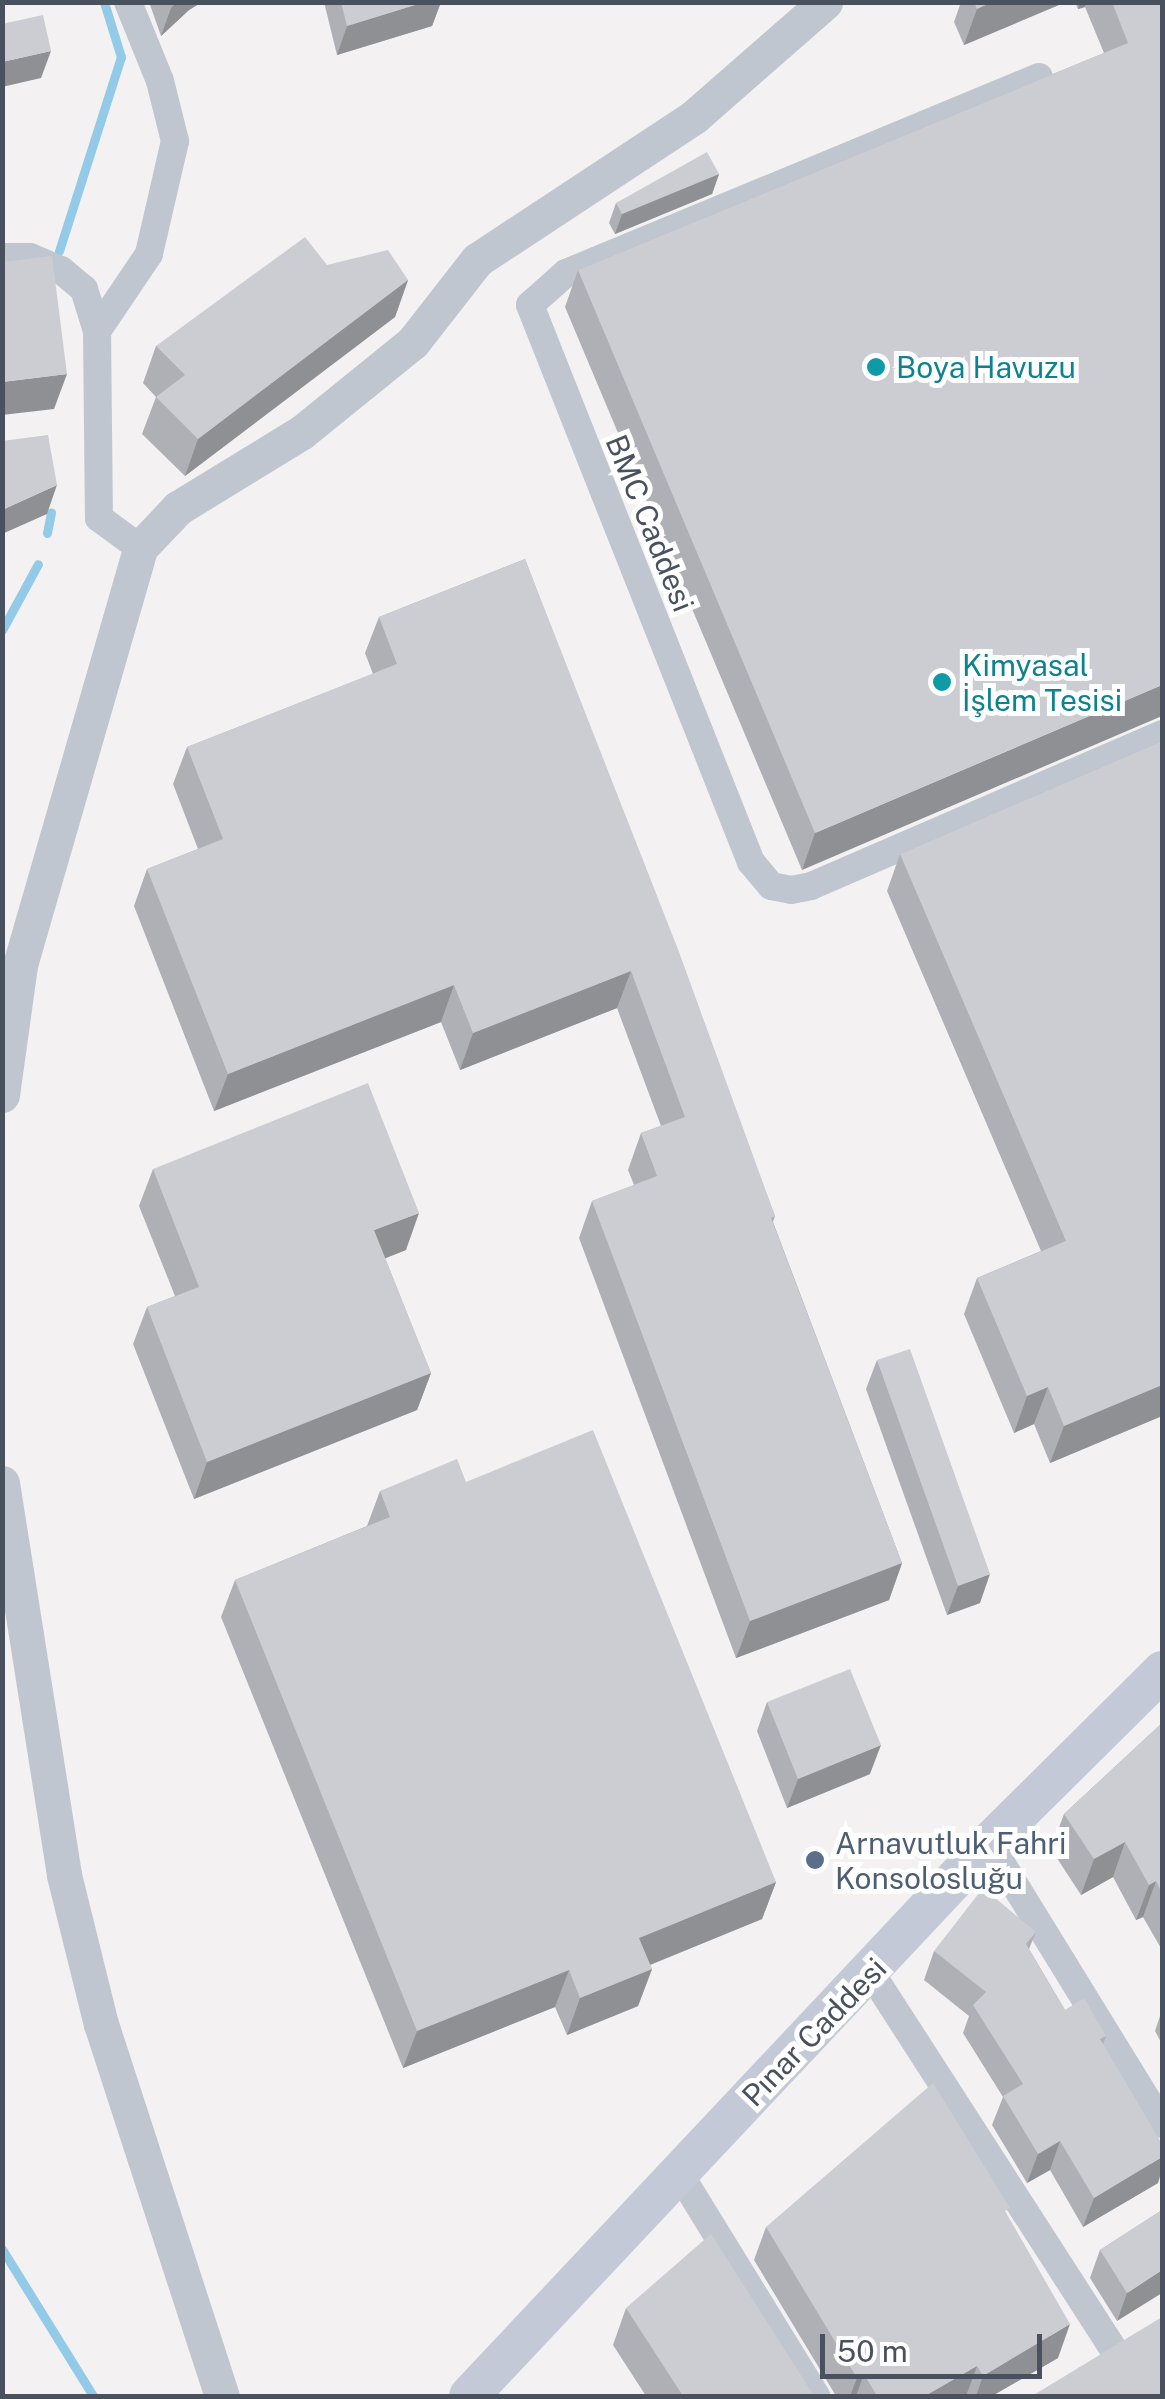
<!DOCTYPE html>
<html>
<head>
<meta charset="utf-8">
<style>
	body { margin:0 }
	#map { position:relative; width:1165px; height:2399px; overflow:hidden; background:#f3f1f1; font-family:"Public Sans",sans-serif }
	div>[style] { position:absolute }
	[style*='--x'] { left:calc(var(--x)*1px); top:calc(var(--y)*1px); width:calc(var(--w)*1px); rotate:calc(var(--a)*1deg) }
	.stream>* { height:9px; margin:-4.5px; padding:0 4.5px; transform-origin:4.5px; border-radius:4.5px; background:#92cae8 }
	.minor>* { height:28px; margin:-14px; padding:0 14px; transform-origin:14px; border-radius:14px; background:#c0c6cf }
	.tertiary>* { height:35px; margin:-17.5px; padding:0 17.5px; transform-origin:17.5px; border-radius:17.5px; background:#c0c6cf }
	.secondary>* { height:40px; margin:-20px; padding:0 20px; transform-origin:20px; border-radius:20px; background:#c3c9d6 }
	.wall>* { inset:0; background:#afb0b5 }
	.shaded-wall>* { inset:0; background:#8e9094 }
	.building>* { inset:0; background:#cbcdd3 }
	.dots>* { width:28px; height:28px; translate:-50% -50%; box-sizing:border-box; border:5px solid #fff; border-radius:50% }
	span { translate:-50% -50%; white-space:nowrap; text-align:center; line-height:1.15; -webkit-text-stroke:10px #fff; paint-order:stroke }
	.culture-label { font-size:30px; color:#0d838f }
	.left { translate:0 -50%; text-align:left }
	.street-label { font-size:30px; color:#4a515e }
	.service-label { font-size:30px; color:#4e5e75 }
	.frame { position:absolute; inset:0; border:5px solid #4a515e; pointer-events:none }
	.scale { position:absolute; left:820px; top:2334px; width:222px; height:45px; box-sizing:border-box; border:5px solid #4a515e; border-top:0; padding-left:12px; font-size:30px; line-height:35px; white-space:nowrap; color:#4a515e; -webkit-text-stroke:8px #fff; paint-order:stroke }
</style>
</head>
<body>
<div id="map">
	<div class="stream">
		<i style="--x:59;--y:251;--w:204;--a:-72.3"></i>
		<i style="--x:121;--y:57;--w:58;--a:-107.2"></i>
		<i style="--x:47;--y:533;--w:21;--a:-79"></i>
		<i style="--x:2;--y:630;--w:75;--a:-61.4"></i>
		<i style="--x:2;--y:2249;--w:173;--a:58.2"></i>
	</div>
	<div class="minor">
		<i style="--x:128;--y:2;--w:85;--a:67.9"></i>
		<i style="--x:160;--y:81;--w:62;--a:76"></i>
		<i style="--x:175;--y:141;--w:116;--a:103"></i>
		<i style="--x:149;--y:254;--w:93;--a:124"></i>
		<i style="--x:97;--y:331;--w:187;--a:89.4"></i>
		<i style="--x:99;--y:518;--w:51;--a:36.2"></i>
		<i style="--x:1039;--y:77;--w:512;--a:157.49"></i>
		<i style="--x:566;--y:273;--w:48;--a:138.4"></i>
		<i style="--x:530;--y:305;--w:599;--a:68.36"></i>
		<i style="--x:751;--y:862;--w:31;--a:50"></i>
		<i style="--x:771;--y:886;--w:20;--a:11"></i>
		<i style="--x:791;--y:890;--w:20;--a:-11"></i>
		<i style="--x:811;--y:886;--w:382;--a:-23.4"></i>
		<i style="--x:2;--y:257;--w:28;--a:0"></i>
		<i style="--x:30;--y:257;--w:34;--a:23"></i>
		<i style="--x:61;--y:270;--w:30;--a:40"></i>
		<i style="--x:84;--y:289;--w:44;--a:72.8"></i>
		<i style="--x:989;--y:1843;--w:330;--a:58.4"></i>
		<i style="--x:871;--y:1973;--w:451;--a:57.2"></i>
		<i style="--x:679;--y:2173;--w:262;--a:58.4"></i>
	</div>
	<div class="tertiary">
		<i style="--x:2;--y:1095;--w:131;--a:-82.1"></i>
		<i style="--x:20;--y:965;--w:434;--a:-73.9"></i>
		<i style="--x:140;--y:548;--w:55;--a:-46.5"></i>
		<i style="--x:178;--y:508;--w:145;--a:-31.5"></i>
		<i style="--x:302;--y:432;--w:143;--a:-39"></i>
		<i style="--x:413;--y:342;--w:104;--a:-52"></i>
		<i style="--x:477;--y:260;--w:261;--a:-33.4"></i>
		<i style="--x:695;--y:116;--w:173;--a:-41.2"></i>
		<i style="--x:2;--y:1483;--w:397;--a:81"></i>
		<i style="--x:64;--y:1875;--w:154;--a:76.1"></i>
		<i style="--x:101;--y:2024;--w:391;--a:72"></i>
	</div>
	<div class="secondary">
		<i style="--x:469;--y:2396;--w:759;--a:-46.76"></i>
		<i style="--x:989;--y:1843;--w:244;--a:-44.8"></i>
	</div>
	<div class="wall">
		<i style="clip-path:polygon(149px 2px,202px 2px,189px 10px,161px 36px)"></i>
		<i style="clip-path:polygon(324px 2px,441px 2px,432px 26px,337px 55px)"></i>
		<i style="clip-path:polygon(961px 2px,1066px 2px,964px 45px,954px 22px)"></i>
		<i style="clip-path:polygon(1075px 2px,1162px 2px,802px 870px,565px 307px,578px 270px,1104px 53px,1085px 7px,1078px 9px)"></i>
		<i style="clip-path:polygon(719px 174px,712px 194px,615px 234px,609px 223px,616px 203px)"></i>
		<i style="clip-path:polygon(327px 265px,408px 280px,395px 317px,185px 476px,142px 434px,156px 397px,143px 383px,156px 346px)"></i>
		<i style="clip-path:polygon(525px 559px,775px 1216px,773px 1222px,902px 1563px,889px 1600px,736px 1658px,579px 1238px,592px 1201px,634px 1185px,628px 1170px,641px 1133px,661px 1126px,617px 1008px,460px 1070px,441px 1022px,214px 1111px,134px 906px,147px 869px,198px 849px,173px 784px,187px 747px,373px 674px,365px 653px,379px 617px)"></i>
		<i style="clip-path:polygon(1162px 741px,1162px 1416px,1050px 1463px,1034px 1424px,1014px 1433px,964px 1314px,977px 1278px,1041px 1251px,887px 891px,900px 854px)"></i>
		<i style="clip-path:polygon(153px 1169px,406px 1250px,385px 1258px,431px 1373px,417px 1410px,194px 1499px,133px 1344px,147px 1307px,175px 1296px,139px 1206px)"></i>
		<i style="clip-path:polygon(877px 1360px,980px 1603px,947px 1615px,866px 1389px)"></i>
		<i style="clip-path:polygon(466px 1482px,776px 1882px,762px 1919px,650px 1965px,652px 1969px,638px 2006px,567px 2035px,555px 2007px,403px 2068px,221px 1617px,235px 1580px,367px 1526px,380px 1491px)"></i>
		<i style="clip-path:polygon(767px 1702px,870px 1774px,787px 1808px,757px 1731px)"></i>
		<i style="clip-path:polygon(1162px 1723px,1162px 1950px,1143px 1917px,1136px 1920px,1113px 1877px,1081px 1895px,1051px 1849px,1064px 1814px)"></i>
		<i style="clip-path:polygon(1036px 1932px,1029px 1949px,1065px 2010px,1106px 2036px,1103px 2044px,1158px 2183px,1083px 2227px,1050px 2170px,1027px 2183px,992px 2125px,1003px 2097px,963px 2033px,969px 2016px,924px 1980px,934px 1951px)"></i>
		<i style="clip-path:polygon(1162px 2010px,1162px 2044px,1155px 2031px)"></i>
		<i style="clip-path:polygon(1162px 2210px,1117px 2321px,1090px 2278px,1100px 2250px)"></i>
		<i style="clip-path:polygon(1007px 2216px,1058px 2358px,992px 2396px,836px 2396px,754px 2260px,766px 2227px)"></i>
		<i style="clip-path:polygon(626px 2308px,814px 2396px,646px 2396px,613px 2345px)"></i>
	</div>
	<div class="shaded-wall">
		<i style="clip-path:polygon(177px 2px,202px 2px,189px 10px,161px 36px,171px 8px)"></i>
		<i style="clip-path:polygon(425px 2px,441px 2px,432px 26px,337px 55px,347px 26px)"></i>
		<i style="clip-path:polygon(992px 2px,1066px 2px,964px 45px,977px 9px)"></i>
		<i style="clip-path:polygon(1080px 2px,1086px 2px,1085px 7px,1078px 9px)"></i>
		<i style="clip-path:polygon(51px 51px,41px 78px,2px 87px,2px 62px)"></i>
		<i style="clip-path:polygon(719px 174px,712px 194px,615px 234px,622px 214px)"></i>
		<i style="clip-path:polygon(408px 280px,395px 317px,185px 476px,198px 439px)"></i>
		<i style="clip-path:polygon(67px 374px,54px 409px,2px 415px,2px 382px)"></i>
		<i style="clip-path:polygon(57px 485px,47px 514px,2px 534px,2px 510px)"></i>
		<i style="clip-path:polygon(1162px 685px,1162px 716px,802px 870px,815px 833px)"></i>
		<i style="clip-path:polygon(631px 971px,617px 1008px,460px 1070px,473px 1033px)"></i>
		<i style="clip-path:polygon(454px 985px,441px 1022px,214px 1111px,228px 1074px)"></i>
		<i style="clip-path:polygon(419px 1213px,406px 1250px,361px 1268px,374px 1230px)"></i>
		<i style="clip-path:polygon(431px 1373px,417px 1410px,194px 1499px,207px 1462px)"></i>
		<i style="clip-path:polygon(1162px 1385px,1162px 1416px,1050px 1463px,1064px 1426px)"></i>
		<i style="clip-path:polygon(1048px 1387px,1034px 1424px,1014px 1433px,1027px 1396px)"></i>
		<i style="clip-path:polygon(902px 1563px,889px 1600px,736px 1658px,750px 1621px)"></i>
		<i style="clip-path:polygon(990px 1574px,980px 1603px,947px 1615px,958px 1586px)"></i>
		<i style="clip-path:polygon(881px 1745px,870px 1774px,787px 1808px,798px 1779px)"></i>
		<i style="clip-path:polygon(1125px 1842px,1113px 1877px,1081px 1895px,1094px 1859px)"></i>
		<i style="clip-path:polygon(1156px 1881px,1143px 1917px,1136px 1920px,1149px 1885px)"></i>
		<i style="clip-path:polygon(776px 1882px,762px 1919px,625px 1975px,639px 1938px)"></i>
		<i style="clip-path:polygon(652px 1969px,638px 2006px,567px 2035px,580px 1998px)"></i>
		<i style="clip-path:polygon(569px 1970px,555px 2007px,403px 2068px,417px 2031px)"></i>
		<i style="clip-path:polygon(1060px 2141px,1050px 2170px,1027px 2183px,1038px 2154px)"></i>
		<i style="clip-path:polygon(1162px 2157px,1162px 2170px,1158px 2183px,1083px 2227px,1094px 2198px)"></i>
		<i style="clip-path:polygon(1162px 2270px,1162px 2293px,1117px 2321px,1127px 2293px)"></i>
		<i style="clip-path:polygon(1070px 2324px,1058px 2358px,992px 2396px,976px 2396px,983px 2376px)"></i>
		<i style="clip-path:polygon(977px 2366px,966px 2396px,925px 2396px)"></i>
		<i style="clip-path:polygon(864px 2374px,856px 2396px,850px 2396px,857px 2378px)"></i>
	</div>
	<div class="building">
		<i style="clip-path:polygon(341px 2px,425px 2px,347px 26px)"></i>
		<i style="clip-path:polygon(974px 2px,992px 2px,977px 9px)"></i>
		<i style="clip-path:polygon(1112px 2px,1162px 2px,1162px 685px,815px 833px,578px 270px,1128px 43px)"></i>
		<i style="clip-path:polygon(43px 15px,51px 51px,2px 62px,2px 24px)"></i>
		<i style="clip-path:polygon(707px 152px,719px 174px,622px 214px,616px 203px)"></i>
		<i style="clip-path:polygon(305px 237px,327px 265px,388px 250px,408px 280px,198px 439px,156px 397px,185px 375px,156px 346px)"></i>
		<i style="clip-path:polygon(52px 256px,67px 374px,2px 382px,2px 262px)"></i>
		<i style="clip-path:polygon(48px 435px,57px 485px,2px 510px,2px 441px)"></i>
		<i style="clip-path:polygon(525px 559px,679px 952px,775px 1216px,771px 1218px,902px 1563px,750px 1621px,592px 1201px,657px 1176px,641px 1133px,685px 1117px,631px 971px,473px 1033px,454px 985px,228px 1074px,147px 869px,223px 839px,187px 747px,397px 664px,379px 617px)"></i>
		<i style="clip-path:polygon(1162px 741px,1162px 1385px,1064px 1426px,1048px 1387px,1027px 1396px,977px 1278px,1066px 1241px,900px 854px)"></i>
		<i style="clip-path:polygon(368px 1083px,419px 1213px,374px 1230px,431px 1373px,207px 1462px,147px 1307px,199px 1287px,153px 1169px)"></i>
		<i style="clip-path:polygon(910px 1349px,990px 1574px,958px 1586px,877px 1360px)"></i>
		<i style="clip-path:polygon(593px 1430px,776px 1882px,639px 1938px,652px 1969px,580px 1998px,569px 1970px,417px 2031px,235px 1580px,390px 1517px,380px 1491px,457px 1459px,466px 1482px)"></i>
		<i style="clip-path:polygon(850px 1669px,881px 1745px,798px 1779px,767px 1702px)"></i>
		<i style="clip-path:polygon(1162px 1723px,1162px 1893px,1156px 1881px,1149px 1885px,1125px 1842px,1094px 1859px,1064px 1814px)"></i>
		<i style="clip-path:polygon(983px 1888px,1036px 1932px,1026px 1944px,1065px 2010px,1084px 1998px,1106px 2036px,1100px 2039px,1162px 2144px,1162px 2157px,1094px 2198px,1060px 2141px,1038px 2154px,1003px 2096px,1023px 2084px,973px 2005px,986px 1992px,934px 1951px)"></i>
		<i style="clip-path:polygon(933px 2083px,1010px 2208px,1005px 2211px,1070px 2324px,983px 2376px,977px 2366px,925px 2396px,877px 2396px,864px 2374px,857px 2378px,766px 2227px)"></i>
		<i style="clip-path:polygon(1162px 2210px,1162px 2270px,1127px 2293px,1100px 2250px)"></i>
		<i style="clip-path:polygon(711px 2234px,814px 2396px,683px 2396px,626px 2308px)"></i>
		<i style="clip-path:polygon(1162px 2317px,1162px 2396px,1032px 2396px)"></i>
	</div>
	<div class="dots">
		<i style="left:876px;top:367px;background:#0f9aa8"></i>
		<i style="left:942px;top:682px;background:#0f9aa8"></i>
		<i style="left:815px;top:1860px;background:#5c6f8a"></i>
	</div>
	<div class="culture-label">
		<span class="left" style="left:896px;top:367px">Boya Havuzu</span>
		<span class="left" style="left:962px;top:682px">Kimyasal<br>İşlem Tesisi</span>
	</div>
	<div class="street-label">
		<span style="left:650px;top:523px;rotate:68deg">BMC Caddesi</span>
		<span style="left:814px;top:2032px;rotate:-46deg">Pınar Caddesi</span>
	</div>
	<div class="service-label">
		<span class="left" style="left:835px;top:1860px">Arnavutluk Fahri<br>Konsolosluğu</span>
	</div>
	<div class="frame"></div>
	<div class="scale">50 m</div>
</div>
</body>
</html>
